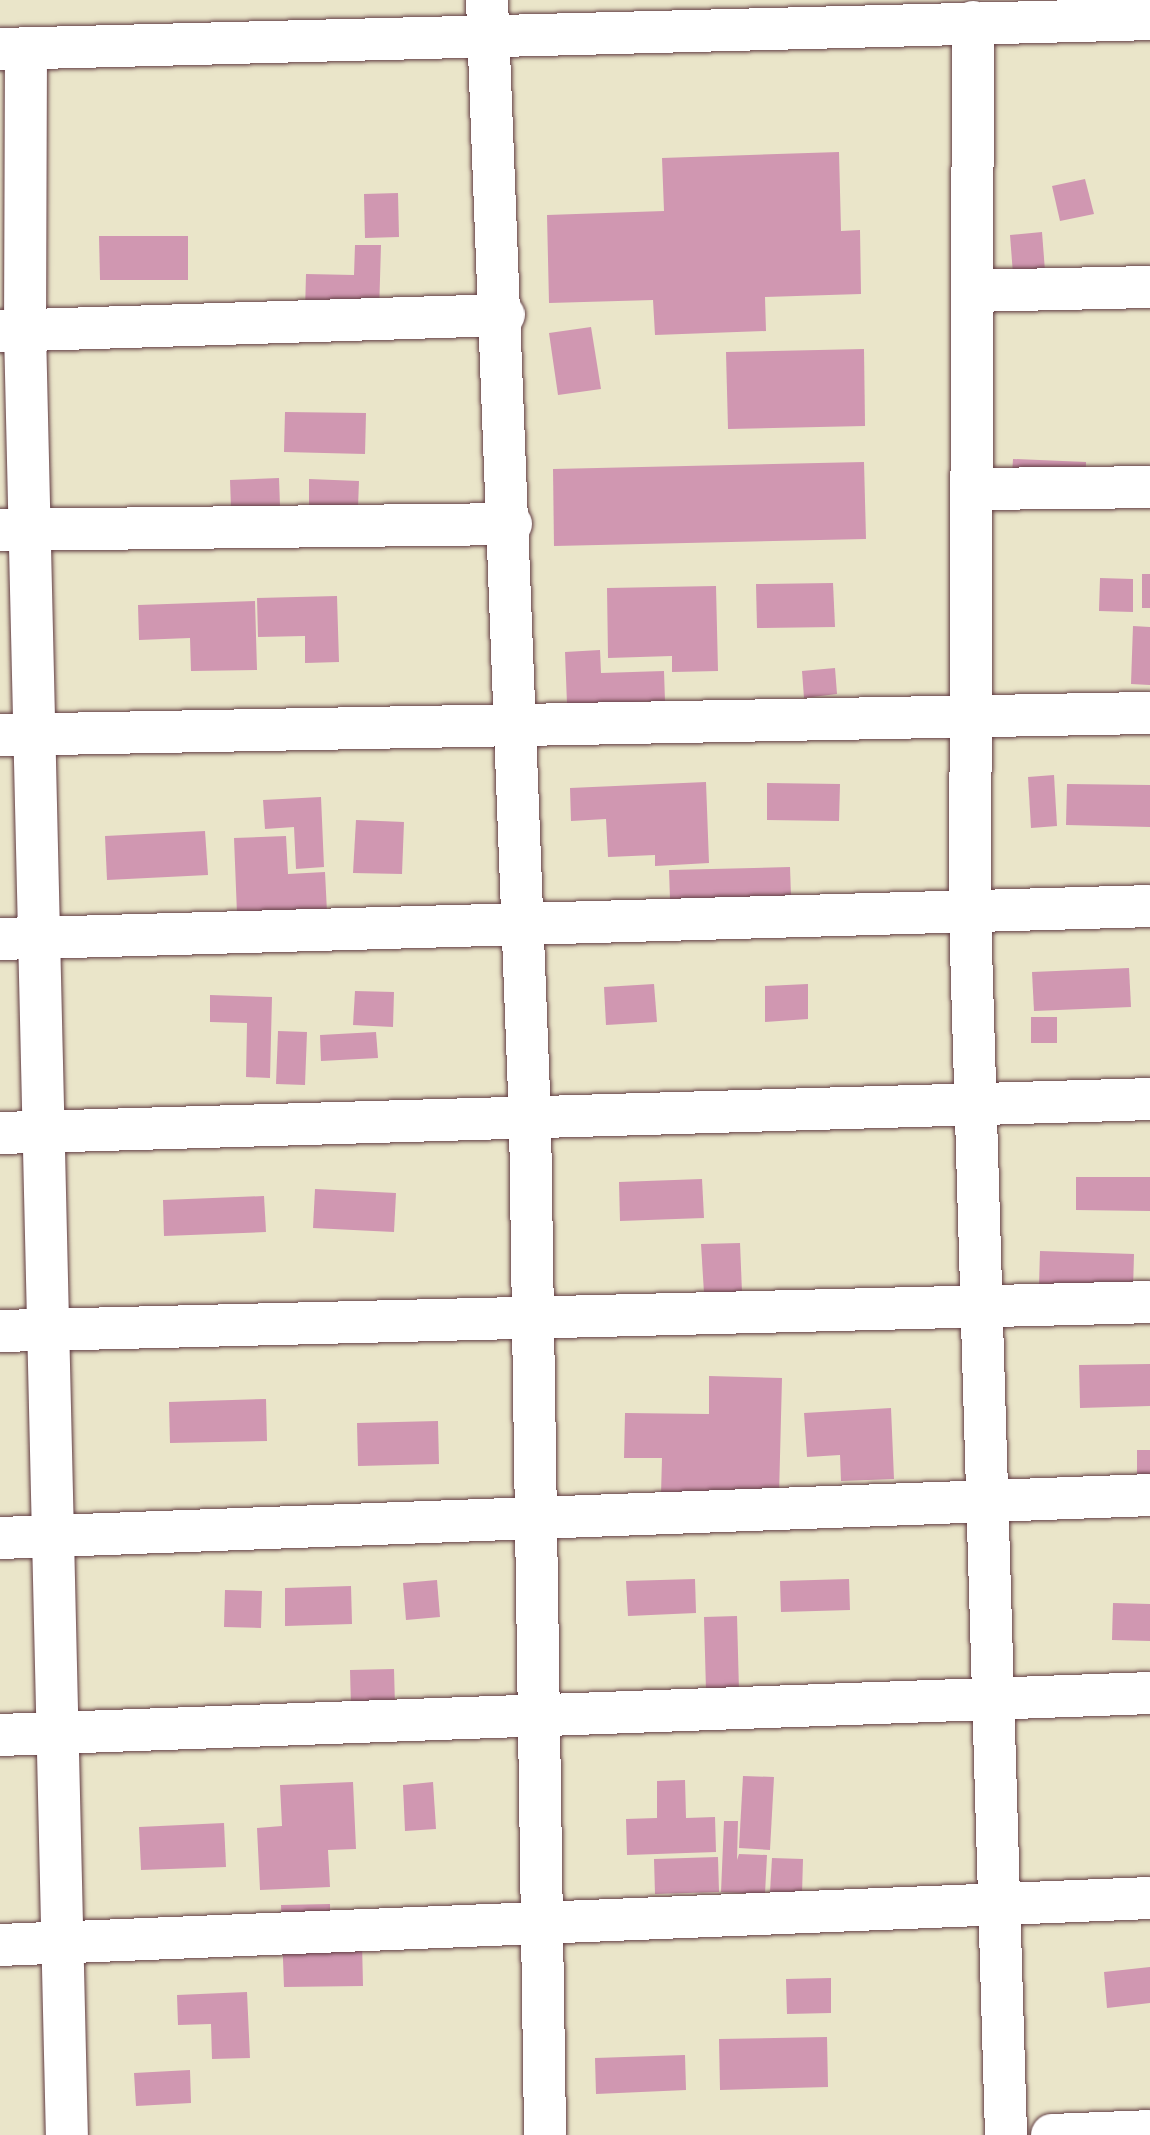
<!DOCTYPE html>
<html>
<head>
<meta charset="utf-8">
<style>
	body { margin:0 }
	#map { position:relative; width:1150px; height:2135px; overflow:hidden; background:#eae5c9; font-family:Pangolin,sans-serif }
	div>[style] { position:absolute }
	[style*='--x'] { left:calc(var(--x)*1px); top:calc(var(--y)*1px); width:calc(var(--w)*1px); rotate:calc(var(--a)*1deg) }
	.building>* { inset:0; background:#d097b1 }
	.roads { filter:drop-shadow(0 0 2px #623d43) drop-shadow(0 0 2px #623d43) }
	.street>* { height:42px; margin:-21px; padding:0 21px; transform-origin:21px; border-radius:21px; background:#fff }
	span { translate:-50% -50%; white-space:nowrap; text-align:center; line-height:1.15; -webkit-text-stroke:9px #f6f6f2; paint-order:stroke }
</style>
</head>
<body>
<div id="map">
	<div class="building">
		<i style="clip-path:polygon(839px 152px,841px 231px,860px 230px,861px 294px,765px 297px,766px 331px,655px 335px,653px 300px,549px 303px,547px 215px,664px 211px,662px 158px)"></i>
		<i style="clip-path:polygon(1085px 179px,1094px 214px,1060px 221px,1052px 186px)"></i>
		<i style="clip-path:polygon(398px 193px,399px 237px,365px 238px,364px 194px)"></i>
		<i style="clip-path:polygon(1042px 232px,1045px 271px,1013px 274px,1010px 235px)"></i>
		<i style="clip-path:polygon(99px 236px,188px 236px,188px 280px,100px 280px)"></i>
		<i style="clip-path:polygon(355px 245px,381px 245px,379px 313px,305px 311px,306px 274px,354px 275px)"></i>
		<i style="clip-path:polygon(591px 327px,601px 389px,558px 395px,549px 333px)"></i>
		<i style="clip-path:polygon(864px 349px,865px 426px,728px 429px,726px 352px)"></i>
		<i style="clip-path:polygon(285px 412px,366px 413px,365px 454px,284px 452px)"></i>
		<i style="clip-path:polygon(1013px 459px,1086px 462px,1085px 495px,1011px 491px)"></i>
		<i style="clip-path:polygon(864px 462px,866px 539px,554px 546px,553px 469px)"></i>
		<i style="clip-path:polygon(279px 478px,280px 506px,231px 508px,230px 480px)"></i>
		<i style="clip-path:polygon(309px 479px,359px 481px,358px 507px,309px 506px)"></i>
		<i style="clip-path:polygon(1142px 574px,1150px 574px,1150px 608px,1142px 608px)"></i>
		<i style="clip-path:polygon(1100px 578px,1133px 579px,1133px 612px,1099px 611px)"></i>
		<i style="clip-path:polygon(833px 583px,835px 627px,757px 628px,756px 584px)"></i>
		<i style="clip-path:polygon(716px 586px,718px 671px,672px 672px,672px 656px,608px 658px,607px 588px)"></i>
		<i style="clip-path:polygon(337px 596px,339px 662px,305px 663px,305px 636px,258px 637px,257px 598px)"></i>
		<i style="clip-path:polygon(255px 601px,257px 670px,191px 671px,190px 638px,139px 640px,138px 605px)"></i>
		<i style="clip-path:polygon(1133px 626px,1150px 627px,1150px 685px,1131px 684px)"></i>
		<i style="clip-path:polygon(600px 650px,601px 673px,664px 671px,665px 701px,567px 704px,565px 652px)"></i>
		<i style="clip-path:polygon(835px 668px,837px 694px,804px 698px,802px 671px)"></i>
		<i style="clip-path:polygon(1054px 775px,1057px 826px,1031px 828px,1028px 777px)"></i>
		<i style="clip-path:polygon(706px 782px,709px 863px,655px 866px,655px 855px,608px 857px,606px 819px,571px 821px,570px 788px)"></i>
		<i style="clip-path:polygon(767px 783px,840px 784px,839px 821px,767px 820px)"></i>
		<i style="clip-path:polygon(1067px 784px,1150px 785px,1150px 827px,1066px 825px)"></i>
		<i style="clip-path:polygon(321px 797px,324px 867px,296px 869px,294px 827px,265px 829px,263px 800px)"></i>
		<i style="clip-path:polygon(356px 820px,404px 822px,402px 874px,353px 873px)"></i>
		<i style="clip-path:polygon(205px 831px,208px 875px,107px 880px,105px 836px)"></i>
		<i style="clip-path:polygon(286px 836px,288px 874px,325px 872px,327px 912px,237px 914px,234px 838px)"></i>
		<i style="clip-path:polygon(790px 867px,791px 896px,670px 899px,669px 870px)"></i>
		<i style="clip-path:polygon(1129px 968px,1131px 1007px,1034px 1011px,1032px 972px)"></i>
		<i style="clip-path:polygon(654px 984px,657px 1022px,606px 1025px,604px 987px)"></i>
		<i style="clip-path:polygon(808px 984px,808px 1019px,765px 1022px,765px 986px)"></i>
		<i style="clip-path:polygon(355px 991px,394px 992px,393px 1027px,353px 1025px)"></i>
		<i style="clip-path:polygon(210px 995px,272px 997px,270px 1078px,246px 1077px,247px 1023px,210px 1022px)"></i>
		<i style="clip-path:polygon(1031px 1017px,1057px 1017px,1057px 1043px,1031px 1043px)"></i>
		<i style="clip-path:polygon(278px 1031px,307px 1032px,305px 1085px,276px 1084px)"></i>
		<i style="clip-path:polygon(376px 1032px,378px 1058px,321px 1061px,320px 1035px)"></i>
		<i style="clip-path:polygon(1076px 1177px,1150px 1177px,1150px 1211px,1076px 1210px)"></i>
		<i style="clip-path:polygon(702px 1179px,704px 1218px,620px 1221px,619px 1182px)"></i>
		<i style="clip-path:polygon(315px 1189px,396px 1193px,394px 1232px,313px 1228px)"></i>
		<i style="clip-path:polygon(264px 1196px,266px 1232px,164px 1236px,163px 1200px)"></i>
		<i style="clip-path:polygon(740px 1243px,742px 1292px,704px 1293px,701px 1244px)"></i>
		<i style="clip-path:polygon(1040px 1251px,1134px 1254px,1133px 1290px,1039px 1286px)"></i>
		<i style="clip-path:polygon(1150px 1364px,1150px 1406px,1080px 1408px,1079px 1365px)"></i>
		<i style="clip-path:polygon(709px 1376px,782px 1378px,779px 1496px,661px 1494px,662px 1458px,624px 1458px,625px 1413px,709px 1414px)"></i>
		<i style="clip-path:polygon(266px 1399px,267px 1441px,170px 1443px,169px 1402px)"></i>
		<i style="clip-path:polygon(891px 1408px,894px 1479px,841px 1481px,840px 1455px,807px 1457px,804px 1413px)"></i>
		<i style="clip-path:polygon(438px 1421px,439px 1464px,358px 1466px,357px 1423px)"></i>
		<i style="clip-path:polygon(1137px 1450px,1150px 1450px,1150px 1482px,1137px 1482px)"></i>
		<i style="clip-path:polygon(695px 1579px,696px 1613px,628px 1616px,626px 1581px)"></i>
		<i style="clip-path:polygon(849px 1579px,850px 1610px,781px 1612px,780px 1581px)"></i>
		<i style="clip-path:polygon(437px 1580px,440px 1617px,406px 1620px,403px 1583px)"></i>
		<i style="clip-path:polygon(351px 1586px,352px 1624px,285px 1626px,285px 1588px)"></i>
		<i style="clip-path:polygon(225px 1590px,262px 1591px,261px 1628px,224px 1627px)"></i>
		<i style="clip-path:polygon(1113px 1603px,1150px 1604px,1150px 1641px,1112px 1640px)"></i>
		<i style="clip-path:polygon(737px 1616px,739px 1691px,706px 1691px,704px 1617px)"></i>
		<i style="clip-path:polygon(394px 1669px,395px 1706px,351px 1707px,350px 1670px)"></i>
		<i style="clip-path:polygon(743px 1776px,774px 1777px,770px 1850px,739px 1848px)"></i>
		<i style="clip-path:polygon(685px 1780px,686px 1818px,715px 1817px,716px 1852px,627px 1855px,626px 1819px,657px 1818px,657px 1781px)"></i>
		<i style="clip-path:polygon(353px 1782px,356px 1849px,328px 1850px,330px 1887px,260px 1890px,257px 1828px,282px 1826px,280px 1785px)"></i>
		<i style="clip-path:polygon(433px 1782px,436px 1829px,405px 1831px,403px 1785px)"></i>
		<i style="clip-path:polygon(724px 1821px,738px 1821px,737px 1860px,739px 1854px,767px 1855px,765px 1894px,721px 1892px)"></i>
		<i style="clip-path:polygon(224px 1823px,226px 1867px,141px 1870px,139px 1827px)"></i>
		<i style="clip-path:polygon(718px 1857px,719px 1892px,655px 1894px,654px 1859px)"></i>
		<i style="clip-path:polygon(772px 1858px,803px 1859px,802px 1894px,770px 1892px)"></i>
		<i style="clip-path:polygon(330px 1904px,331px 1943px,362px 1942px,363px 1986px,284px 1987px,281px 1905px)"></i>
		<i style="clip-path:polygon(1150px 1967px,1150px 2003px,1107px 2008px,1104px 1972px)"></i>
		<i style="clip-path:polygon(831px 1978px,831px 2013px,787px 2014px,786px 1979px)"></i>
		<i style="clip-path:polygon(247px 1992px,250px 2058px,212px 2059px,211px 2024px,178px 2025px,177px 1995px)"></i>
		<i style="clip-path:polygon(827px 2037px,828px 2087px,720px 2090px,719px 2039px)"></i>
		<i style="clip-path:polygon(685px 2055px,686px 2090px,596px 2094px,595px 2058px)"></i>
		<i style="clip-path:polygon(190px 2070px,191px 2103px,136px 2106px,134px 2073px)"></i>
	</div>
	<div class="roads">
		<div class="street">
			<i style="--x:487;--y:0;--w:1119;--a:87.8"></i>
			<i style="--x:530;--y:1118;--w:1017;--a:89.15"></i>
			<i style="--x:973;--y:22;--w:892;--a:90.19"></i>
			<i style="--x:970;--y:914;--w:1222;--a:88.31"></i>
			<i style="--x:26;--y:48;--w:283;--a:90.2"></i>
			<i style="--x:25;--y:331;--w:1804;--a:88.67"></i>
			<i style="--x:0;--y:49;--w:1150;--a:-1.49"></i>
			<i style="--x:972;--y:291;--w:178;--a:-1.3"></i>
			<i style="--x:0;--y:331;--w:504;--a:-1.82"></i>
			<i style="--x:972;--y:489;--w:178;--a:-0.6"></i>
			<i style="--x:0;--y:530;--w:511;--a:-0.67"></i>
			<i style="--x:0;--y:735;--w:1150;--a:-1.1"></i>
			<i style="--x:0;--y:939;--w:1150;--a:-1.64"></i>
			<i style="--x:0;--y:1133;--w:1151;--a:-1.69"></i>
			<i style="--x:0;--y:1331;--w:1150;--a:-1.44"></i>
			<i style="--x:0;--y:1538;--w:1151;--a:-2.14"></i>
			<i style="--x:0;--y:1735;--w:1151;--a:-2.09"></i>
			<i style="--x:0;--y:1945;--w:1151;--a:-2.34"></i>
			<i style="--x:1052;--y:2135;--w:98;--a:-2.3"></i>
		</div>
	</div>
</div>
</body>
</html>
